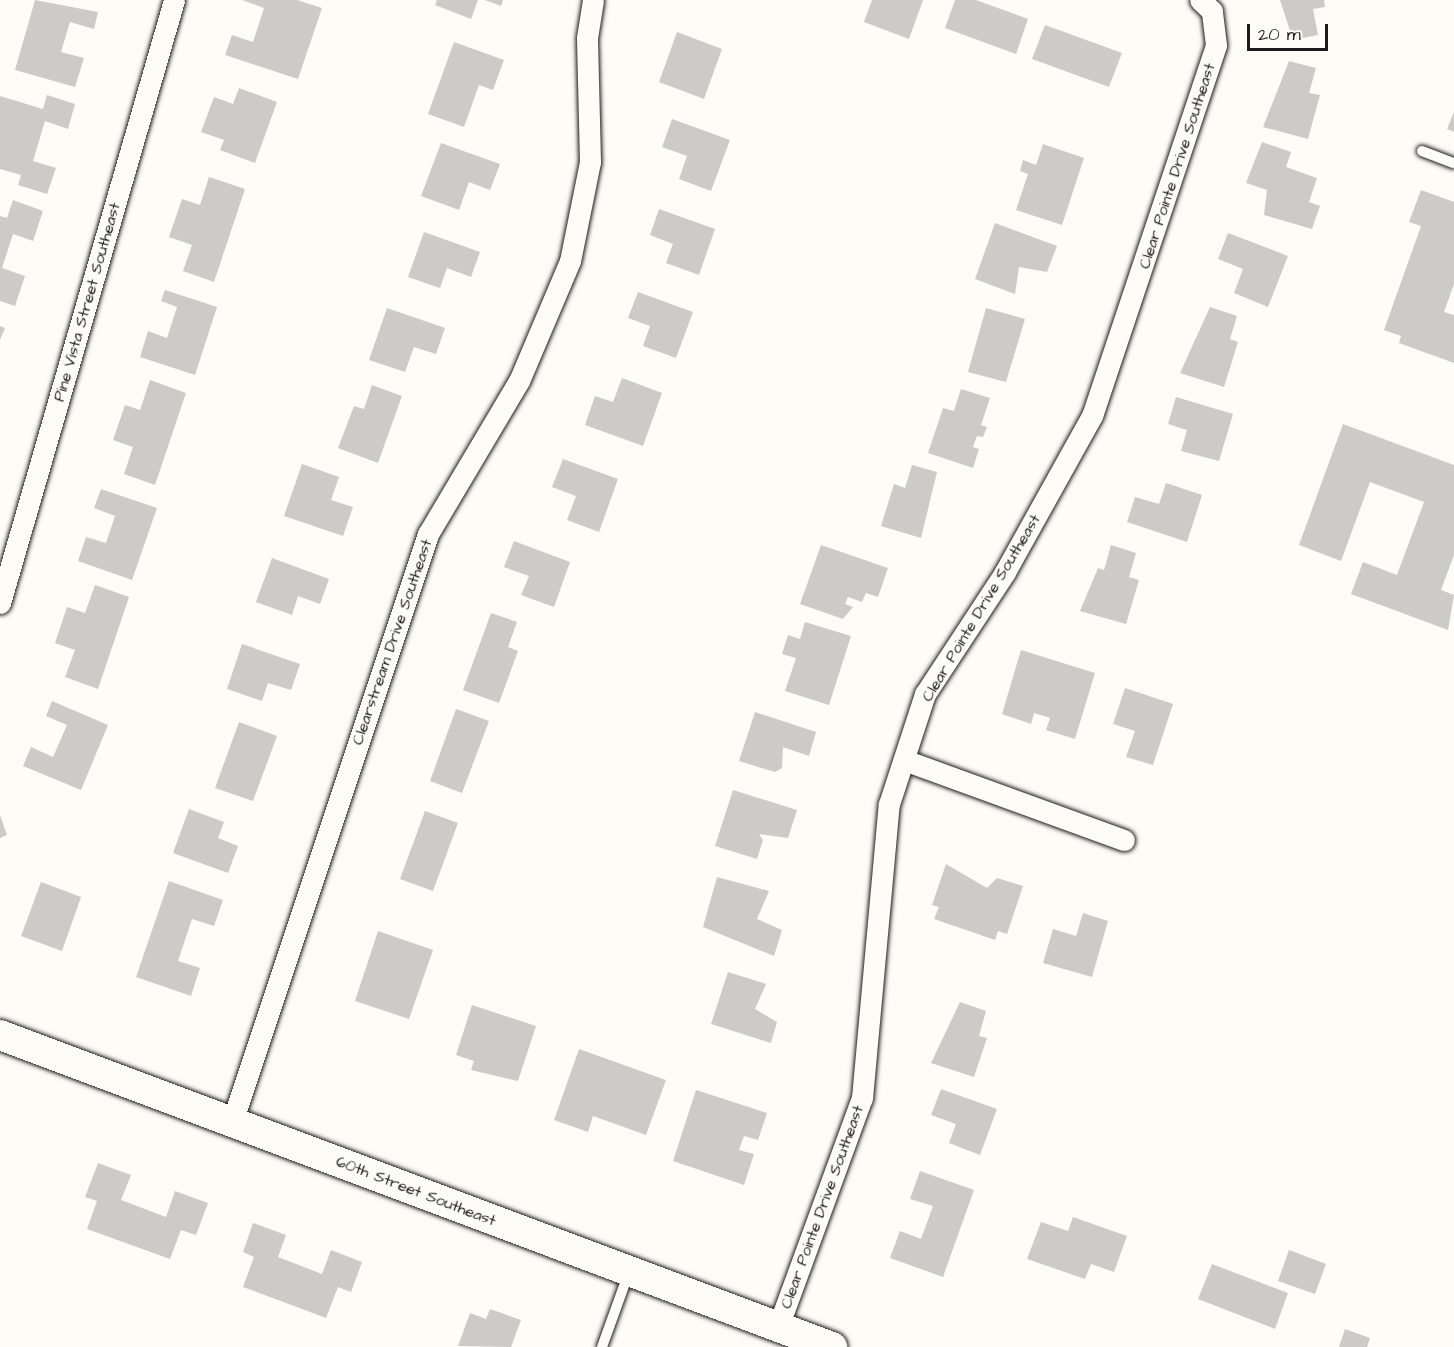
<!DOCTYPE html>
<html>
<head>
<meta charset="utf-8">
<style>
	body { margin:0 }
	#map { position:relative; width:1454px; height:1347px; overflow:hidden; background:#fdfcf7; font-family:"Architects Daughter",sans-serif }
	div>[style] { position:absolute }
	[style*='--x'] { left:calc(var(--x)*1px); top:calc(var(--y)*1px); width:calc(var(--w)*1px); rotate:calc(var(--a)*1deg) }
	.building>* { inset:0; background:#cccbc8 }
	.roads { filter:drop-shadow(0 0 2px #1c1c1c) drop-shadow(0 0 2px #1c1c1c) }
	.lane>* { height:10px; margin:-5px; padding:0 5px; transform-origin:5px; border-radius:5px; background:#fdfcf7 }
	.street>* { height:21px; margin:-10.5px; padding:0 10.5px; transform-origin:10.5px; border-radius:10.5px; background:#fdfcf7 }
	.secondary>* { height:30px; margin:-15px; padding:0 15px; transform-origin:15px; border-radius:15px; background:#fdfcf7 }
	span { translate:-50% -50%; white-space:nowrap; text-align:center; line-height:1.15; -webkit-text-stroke:4.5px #fdfcf7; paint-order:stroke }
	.street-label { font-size:16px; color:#1c1c1c }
	.scale { position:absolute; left:1247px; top:24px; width:81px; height:27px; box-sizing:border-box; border:3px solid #1c1c1c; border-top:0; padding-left:8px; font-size:18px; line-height:21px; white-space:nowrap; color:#1c1c1c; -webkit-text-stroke:4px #fdfcf7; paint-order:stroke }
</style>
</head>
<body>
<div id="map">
	<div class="building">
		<i style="clip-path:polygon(35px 0,98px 12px,94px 29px,70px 22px,61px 52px,84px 58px,75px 87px,15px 70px)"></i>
		<i style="clip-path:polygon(242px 0,297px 0,322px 8px,298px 79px,225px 55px,232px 35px,253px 42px,264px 8px)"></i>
		<i style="clip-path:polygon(437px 0,478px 0,471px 19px,435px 5px)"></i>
		<i style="clip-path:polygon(485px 0,503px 0,501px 6px)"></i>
		<i style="clip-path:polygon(872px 0,923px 0,909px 39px,864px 22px)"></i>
		<i style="clip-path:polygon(955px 0,976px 0,1028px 19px,1016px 54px,945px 28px)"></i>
		<i style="clip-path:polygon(1280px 0,1324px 0,1325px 7px,1313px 9px,1318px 35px,1293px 40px)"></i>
		<i style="clip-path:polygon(1045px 25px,1122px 53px,1109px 87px,1032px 59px)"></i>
		<i style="clip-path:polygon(677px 32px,722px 49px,704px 99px,659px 82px)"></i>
		<i style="clip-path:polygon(454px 42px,504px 60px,493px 90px,479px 85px,464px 127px,428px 114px)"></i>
		<i style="clip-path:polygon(1289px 61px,1316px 68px,1309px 93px,1320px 95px,1308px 139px,1263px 127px)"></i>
		<i style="clip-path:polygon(239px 88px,277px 102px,255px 163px,220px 150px,224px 140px,201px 132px,214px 97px,233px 104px)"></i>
		<i style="clip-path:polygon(47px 95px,75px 104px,68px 129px,45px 121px,33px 161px,56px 168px,47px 194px,18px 185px,21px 175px,0 169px,0 96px,43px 109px)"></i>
		<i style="clip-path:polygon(1454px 112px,1454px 132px,1447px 129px)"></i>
		<i style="clip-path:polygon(672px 119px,730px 140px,711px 191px,679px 179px,687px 156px,662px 147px)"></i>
		<i style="clip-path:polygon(1262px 142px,1291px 152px,1286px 167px,1317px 178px,1309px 202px,1320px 206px,1312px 229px,1264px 215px,1267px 190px,1246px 183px)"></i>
		<i style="clip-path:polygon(441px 143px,500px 164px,490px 190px,469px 182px,459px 210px,421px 196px)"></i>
		<i style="clip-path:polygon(1043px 144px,1084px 158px,1062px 225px,1016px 210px,1028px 174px,1020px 171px,1023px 160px,1036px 165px)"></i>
		<i style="clip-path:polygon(209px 177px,245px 189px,214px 282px,183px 271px,192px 245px,169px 237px,182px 199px,200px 205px)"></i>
		<i style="clip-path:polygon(1421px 190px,1454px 202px,1454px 284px,1444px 312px,1454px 315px,1454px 363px,1399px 343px,1401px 336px,1384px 330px,1421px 226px,1409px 222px)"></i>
		<i style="clip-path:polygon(13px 200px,43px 211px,33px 241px,13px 234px,2px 268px,25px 276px,15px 306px,0 301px,0 216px,7px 218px)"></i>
		<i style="clip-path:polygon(659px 209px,715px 229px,699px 275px,666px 263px,673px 244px,650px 235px)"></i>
		<i style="clip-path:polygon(995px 223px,1057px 246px,1047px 272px,1019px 267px,1015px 294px,975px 279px)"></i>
		<i style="clip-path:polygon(424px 232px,480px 252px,471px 277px,447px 268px,440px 288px,408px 277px)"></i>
		<i style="clip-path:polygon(1228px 233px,1288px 256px,1268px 307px,1234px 293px,1243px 269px,1218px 259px)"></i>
		<i style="clip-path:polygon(165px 290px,217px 307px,195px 375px,140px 357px,148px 331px,167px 338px,177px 307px,161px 301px)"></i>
		<i style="clip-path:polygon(638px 292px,693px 312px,676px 358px,643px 346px,650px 326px,628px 318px)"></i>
		<i style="clip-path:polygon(1210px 307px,1237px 316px,1230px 339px,1238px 342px,1224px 387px,1180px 373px)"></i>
		<i style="clip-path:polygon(387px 308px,445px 328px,436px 354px,414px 347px,405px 372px,369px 360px)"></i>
		<i style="clip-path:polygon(986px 308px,1025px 319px,1006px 382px,968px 372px)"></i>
		<i style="clip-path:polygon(0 326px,5px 328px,0 340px)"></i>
		<i style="clip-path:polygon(622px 378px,662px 393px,643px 446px,585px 425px,595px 396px,613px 402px)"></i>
		<i style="clip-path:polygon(150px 380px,186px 393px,155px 485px,124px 474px,133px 447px,113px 440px,125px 405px,140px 410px)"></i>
		<i style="clip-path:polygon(372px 385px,402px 396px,378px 463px,338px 448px,354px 406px,364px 409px)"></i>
		<i style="clip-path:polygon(961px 389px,990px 398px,981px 425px,987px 427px,983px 437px,977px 436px,973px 447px,979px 449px,973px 468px,928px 453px,943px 408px,954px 411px)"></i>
		<i style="clip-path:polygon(1176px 397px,1233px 414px,1219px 461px,1181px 451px,1187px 430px,1168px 424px)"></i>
		<i style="clip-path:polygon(1343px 424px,1454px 465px,1454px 555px,1441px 590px,1454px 595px,1448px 630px,1351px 594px,1363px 562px,1397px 575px,1424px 502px,1370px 482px,1341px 561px,1299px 545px)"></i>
		<i style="clip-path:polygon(563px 459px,618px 479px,599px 532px,567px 520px,576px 496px,552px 487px)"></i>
		<i style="clip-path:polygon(302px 464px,339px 477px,331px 500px,353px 507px,343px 536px,284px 516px)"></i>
		<i style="clip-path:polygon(912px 465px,937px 472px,921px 538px,881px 526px,894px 484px,905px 488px)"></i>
		<i style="clip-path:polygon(1166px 483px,1202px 495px,1187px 542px,1127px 522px,1135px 497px,1159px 504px)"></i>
		<i style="clip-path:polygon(101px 489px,157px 508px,132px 580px,78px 561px,86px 537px,106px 543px,115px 516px,94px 508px)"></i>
		<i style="clip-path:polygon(514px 541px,570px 562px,554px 607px,521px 595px,529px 576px,504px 567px)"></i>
		<i style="clip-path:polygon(821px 545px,888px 568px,878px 597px,866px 593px,862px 602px,848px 597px,845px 604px,853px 607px,843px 619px,800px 604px)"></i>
		<i style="clip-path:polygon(1111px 545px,1136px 553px,1129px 577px,1139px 580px,1126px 624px,1080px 611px,1098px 568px,1104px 570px)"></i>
		<i style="clip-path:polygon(272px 558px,329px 579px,320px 604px,298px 596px,292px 615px,256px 602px)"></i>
		<i style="clip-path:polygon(95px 585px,129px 597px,98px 689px,65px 677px,75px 650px,55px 643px,67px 607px,85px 613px)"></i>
		<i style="clip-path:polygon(491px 613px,517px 622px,508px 647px,518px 651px,499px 703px,463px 690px)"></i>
		<i style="clip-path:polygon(805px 622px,851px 636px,829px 705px,785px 691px,796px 658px,782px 654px,788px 635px,800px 639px)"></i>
		<i style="clip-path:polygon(242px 644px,300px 664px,291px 690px,268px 683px,262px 701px,227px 689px)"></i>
		<i style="clip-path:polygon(1021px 650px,1095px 673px,1075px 739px,1046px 730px,1050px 718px,1034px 713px,1031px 724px,1002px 714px)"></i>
		<i style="clip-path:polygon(1125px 688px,1173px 704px,1153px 765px,1126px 757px,1135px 731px,1113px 724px)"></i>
		<i style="clip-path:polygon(52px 701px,108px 725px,81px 790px,23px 766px,31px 747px,53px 757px,67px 725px,46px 716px)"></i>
		<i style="clip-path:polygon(456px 709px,489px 721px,462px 793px,430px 781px)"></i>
		<i style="clip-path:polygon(755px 712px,816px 732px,809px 756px,783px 747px,782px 768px,775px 772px,739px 761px)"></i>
		<i style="clip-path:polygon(239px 722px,277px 736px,253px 801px,215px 788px)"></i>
		<i style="clip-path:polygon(733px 790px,797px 810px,788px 838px,759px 834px,763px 840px,757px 859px,715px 846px)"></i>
		<i style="clip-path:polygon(189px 809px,224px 822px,218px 838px,238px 846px,228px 873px,173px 853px)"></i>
		<i style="clip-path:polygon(425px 811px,458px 823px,433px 891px,400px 879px)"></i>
		<i style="clip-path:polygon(0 815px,7px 835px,0 838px)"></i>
		<i style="clip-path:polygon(946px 864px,987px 888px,997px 878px,1023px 886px,1007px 934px,998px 931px,995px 940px,934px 919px,939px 907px,932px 905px)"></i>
		<i style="clip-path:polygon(717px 877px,769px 891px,757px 919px,782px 930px,774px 956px,703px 927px)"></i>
		<i style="clip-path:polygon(169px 881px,223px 900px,214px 926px,192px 919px,178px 961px,200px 968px,191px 996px,136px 977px)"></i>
		<i style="clip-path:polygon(41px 882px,81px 897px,62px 951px,21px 936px)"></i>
		<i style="clip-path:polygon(1083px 913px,1108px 921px,1092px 977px,1043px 963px,1053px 929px,1076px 936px)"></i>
		<i style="clip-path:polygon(378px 931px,433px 950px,409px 1019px,355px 1001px)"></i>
		<i style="clip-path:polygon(728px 972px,766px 984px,755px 1009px,777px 1022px,771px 1043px,711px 1024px)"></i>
		<i style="clip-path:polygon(960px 1002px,986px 1011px,979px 1036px,987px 1038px,974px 1077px,931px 1063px)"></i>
		<i style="clip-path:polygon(472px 1005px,536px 1026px,518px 1081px,471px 1070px,474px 1061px,456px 1055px)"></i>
		<i style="clip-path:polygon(579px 1049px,666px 1080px,646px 1135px,593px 1116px,588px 1132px,554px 1120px)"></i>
		<i style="clip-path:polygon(941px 1089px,997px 1109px,980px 1155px,949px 1143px,956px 1124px,931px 1115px)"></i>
		<i style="clip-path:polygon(696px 1090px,767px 1113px,758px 1140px,744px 1136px,739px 1150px,754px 1154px,744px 1185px,673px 1161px)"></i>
		<i style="clip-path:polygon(98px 1163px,131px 1175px,121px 1200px,166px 1217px,175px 1191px,208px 1203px,196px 1235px,181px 1230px,170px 1259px,87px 1229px,97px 1201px,85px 1197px)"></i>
		<i style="clip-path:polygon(920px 1171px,974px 1190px,943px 1277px,890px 1258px,900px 1231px,921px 1239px,933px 1206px,910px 1199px)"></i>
		<i style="clip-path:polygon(1073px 1217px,1127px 1236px,1114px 1272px,1091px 1264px,1085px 1279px,1027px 1259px,1041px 1222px,1068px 1231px)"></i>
		<i style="clip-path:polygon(253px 1223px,286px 1235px,278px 1257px,322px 1274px,331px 1250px,362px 1262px,351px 1292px,338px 1287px,326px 1318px,243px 1287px,254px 1257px,243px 1252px)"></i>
		<i style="clip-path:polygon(1289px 1250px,1326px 1264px,1315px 1294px,1278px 1281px)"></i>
		<i style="clip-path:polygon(1212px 1264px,1288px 1293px,1275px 1329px,1198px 1299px)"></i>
		<i style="clip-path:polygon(490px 1309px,521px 1320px,511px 1347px,458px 1346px,470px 1313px,486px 1319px)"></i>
		<i style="clip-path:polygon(1345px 1329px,1370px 1338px,1367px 1347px,1339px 1347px)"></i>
	</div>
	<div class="roads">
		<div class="lane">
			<i style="--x:1422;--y:151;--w:34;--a:21"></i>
			<i style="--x:602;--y:1347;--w:80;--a:-70.2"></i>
		</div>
		<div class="street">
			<i style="--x:0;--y:603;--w:628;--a:-73.9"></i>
			<i style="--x:904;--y:760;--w:234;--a:20"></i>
			<i style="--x:232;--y:1122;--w:620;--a:-71.57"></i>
			<i style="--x:428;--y:534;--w:178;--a:-59.3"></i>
			<i style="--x:519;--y:381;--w:130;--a:-67"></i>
			<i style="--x:570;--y:261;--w:101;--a:-78.6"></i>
			<i style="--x:590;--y:162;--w:124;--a:-91.4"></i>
			<i style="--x:587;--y:38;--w:38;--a:-81"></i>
			<i style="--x:778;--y:1327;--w:244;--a:-69.9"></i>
			<i style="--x:862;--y:1098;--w:295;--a:-84.8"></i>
			<i style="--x:889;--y:804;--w:116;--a:-71.9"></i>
			<i style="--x:925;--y:694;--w:146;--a:-56.7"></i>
			<i style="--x:1005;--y:572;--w:179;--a:-60.9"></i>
			<i style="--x:1092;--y:416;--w:391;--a:-71.5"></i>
			<i style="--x:1216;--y:45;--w:34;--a:-97"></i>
			<i style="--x:1212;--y:11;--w:16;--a:-137"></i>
		</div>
		<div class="secondary">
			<i style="--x:0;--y:1035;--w:889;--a:20.56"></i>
		</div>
	</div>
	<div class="street-label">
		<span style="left:1177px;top:166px;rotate:-72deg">Clear Pointe Drive Southeast</span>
		<span style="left:87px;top:302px;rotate:-74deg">Pine Vista Street Southeast</span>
		<span style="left:981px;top:608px;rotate:-59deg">Clear Pointe Drive Southeast</span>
		<span style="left:392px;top:642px;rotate:-71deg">Clearstream Drive Southeast</span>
		<span style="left:416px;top:1191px;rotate:21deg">60th Street Southeast</span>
		<span style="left:822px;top:1207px;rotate:-70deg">Clear Pointe Drive Southeast</span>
	</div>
	<div class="scale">20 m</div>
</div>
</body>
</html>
